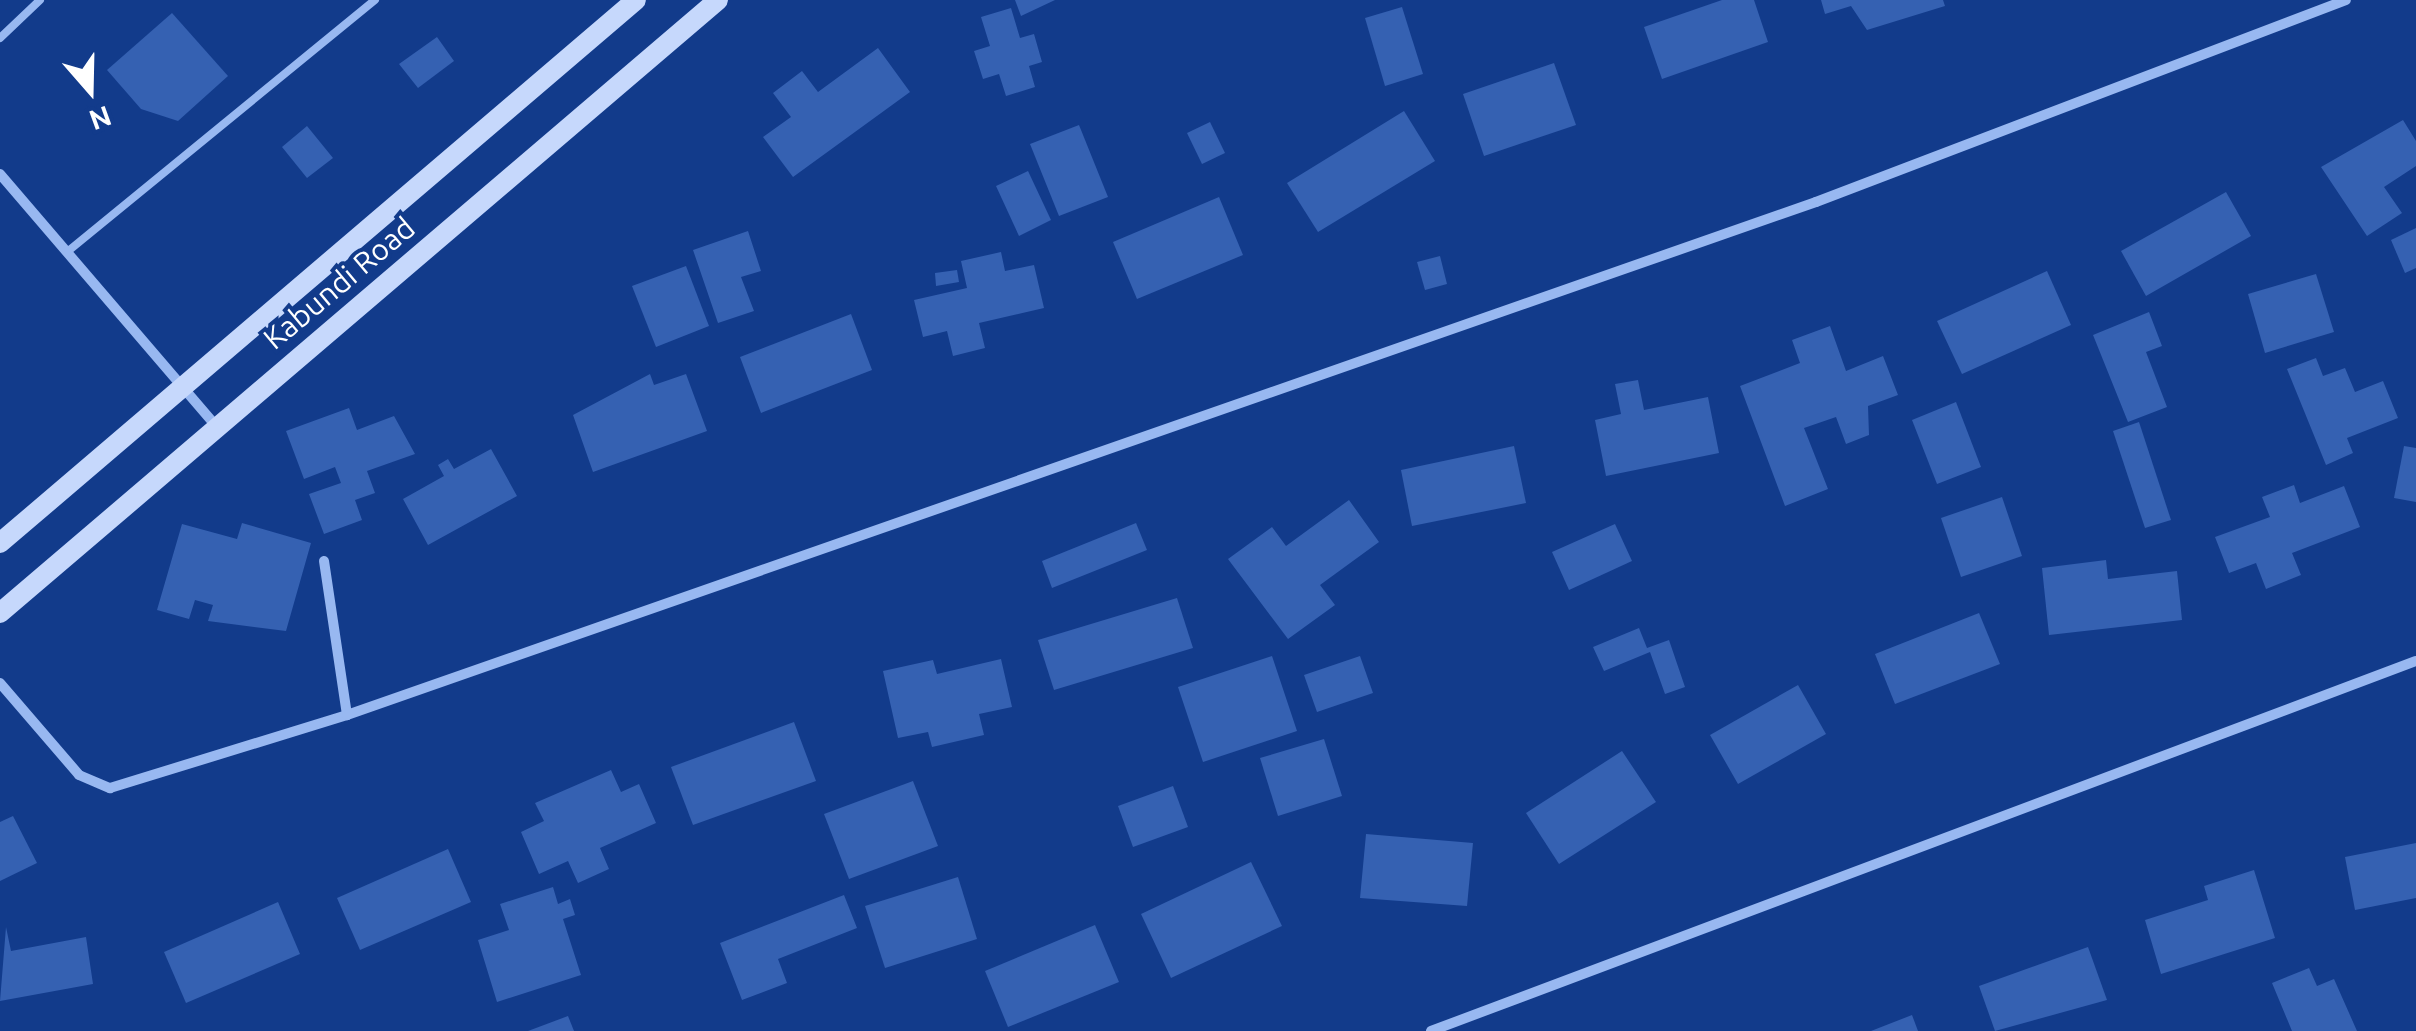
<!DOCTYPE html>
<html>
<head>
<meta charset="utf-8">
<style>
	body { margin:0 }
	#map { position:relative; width:2416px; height:1031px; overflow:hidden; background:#123b8b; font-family:Ubuntu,sans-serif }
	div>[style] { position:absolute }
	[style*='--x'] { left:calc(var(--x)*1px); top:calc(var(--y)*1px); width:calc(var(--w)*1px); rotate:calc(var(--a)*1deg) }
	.building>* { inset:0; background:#3561b2 }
	.lane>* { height:8px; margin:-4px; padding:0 4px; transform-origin:4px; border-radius:4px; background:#98b8f1 }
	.street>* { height:10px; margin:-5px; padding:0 5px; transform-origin:5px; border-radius:5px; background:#98b8f1 }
	.secondary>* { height:20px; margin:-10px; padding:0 10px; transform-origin:10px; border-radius:10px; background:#c6d8fc }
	span { translate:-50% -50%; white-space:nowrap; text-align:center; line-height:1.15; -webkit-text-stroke:8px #123b8b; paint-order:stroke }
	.street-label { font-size:30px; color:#fff }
	.north { position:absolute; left:40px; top:40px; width:100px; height:100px; -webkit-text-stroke:8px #123b8b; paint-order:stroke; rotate:160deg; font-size:28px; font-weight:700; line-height:40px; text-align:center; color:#fff }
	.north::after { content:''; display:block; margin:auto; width:35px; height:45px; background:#fff; clip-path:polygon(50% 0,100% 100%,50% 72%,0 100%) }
</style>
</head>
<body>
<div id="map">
	<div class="building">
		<i style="clip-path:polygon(1015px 0,1055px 0,1021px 16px)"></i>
		<i style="clip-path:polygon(1722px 0,1754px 0,1768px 42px,1662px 79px,1644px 27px)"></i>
		<i style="clip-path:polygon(1821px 0,1943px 0,1945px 6px,1867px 30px,1851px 6px,1825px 14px)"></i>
		<i style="clip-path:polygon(1402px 7px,1423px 74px,1385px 86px,1365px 18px)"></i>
		<i style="clip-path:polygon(1011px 8px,1020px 38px,1034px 34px,1042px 62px,1029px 66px,1035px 87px,1006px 96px,999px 74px,983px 79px,974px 51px,990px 46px,981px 17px)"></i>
		<i style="clip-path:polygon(172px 13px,228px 76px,178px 121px,141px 109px,107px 70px)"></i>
		<i style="clip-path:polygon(437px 37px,454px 61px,418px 88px,399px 64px)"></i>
		<i style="clip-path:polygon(878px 48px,910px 92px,793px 177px,763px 137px,791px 117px,773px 93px,802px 71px,818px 92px)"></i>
		<i style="clip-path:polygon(1554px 63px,1576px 125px,1484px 156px,1463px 94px)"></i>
		<i style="clip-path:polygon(1404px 111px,1435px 161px,1318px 232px,1287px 183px)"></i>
		<i style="clip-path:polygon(2403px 120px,2416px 141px,2416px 166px,2384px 187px,2402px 213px,2367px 236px,2321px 167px)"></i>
		<i style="clip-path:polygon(1210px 122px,1225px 153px,1202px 164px,1187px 133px)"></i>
		<i style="clip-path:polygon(1079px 125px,1108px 197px,1059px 216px,1030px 144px)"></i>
		<i style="clip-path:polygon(307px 126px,333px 158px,307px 178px,282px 147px)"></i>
		<i style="clip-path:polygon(1028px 171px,1051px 220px,1019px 236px,996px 186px)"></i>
		<i style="clip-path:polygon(2226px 192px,2251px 236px,2146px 296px,2121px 251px)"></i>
		<i style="clip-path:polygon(1219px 197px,1243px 255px,1137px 299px,1113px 242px)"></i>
		<i style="clip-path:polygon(2416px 228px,2416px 268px,2405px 273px,2391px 240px)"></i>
		<i style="clip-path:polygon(748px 231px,761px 271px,741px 277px,754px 311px,718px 323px,693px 250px)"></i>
		<i style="clip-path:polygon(1001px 252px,1005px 271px,1034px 265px,1044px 308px,979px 323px,985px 348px,953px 356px,947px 331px,923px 337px,914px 300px,967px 288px,961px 261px)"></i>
		<i style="clip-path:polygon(1440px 256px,1447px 284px,1425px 290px,1417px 262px)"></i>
		<i style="clip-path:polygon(686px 266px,709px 326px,656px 347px,632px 286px)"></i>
		<i style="clip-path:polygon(957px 270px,959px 282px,936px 286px,935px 273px)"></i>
		<i style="clip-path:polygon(2047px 271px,2071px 325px,1962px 374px,1937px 321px)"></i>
		<i style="clip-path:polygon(2316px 274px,2334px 332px,2265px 353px,2248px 294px)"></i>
		<i style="clip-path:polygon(2149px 312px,2162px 346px,2146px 352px,2167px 407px,2128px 422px,2093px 335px)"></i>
		<i style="clip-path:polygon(851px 314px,872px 370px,761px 413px,740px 357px)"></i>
		<i style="clip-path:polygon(1830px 326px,1846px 371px,1883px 356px,1898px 395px,1868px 406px,1869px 435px,1846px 444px,1836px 417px,1804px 428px,1828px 489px,1785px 506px,1740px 386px,1800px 363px,1792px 340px)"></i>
		<i style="clip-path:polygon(2316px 358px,2323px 376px,2345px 368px,2355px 392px,2383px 381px,2398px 418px,2347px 438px,2353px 453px,2326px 465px,2287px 369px)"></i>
		<i style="clip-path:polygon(650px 374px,654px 385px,686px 374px,707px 431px,593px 472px,573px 415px)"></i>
		<i style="clip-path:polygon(1638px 380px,1644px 410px,1708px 397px,1719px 453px,1606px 476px,1595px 420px,1621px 414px,1615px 384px)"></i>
		<i style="clip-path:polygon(1956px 402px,1981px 467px,1937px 484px,1912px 420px)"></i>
		<i style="clip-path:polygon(349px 408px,357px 430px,394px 416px,415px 454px,367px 471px,375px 493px,355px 500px,362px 520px,324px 534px,309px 494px,341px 483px,335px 467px,304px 479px,286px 431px)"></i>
		<i style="clip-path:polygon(2139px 422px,2171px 520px,2145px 528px,2113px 431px)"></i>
		<i style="clip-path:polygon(1514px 446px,1526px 503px,1412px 526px,1401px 470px)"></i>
		<i style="clip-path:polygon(2404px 446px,2416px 448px,2416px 502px,2394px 498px)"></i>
		<i style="clip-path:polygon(491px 449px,517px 496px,428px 545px,403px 499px,444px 476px,438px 465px,448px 459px,454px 469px)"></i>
		<i style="clip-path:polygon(2294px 485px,2300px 503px,2344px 486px,2360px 527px,2292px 553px,2301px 575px,2266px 589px,2256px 563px,2229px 573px,2215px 537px,2270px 517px,2262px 497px)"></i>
		<i style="clip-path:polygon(2002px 497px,2022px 556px,1961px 577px,1941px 518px)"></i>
		<i style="clip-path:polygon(1349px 500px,1379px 542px,1320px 585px,1335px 605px,1288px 639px,1228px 559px,1272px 527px,1286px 546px)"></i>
		<i style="clip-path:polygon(242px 523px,311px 543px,286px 631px,208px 621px,213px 605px,195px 600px,189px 619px,157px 610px,182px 524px,237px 539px)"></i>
		<i style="clip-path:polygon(1136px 523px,1147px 550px,1052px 588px,1042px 561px)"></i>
		<i style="clip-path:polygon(1615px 524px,1632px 561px,1569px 590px,1552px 552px)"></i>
		<i style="clip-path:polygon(2106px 560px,2108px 579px,2177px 571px,2182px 620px,2049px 635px,2042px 568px)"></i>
		<i style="clip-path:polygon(1177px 598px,1193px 648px,1054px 690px,1038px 640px)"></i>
		<i style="clip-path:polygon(1979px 613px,2000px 664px,1895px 704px,1875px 654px)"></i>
		<i style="clip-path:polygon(1639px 628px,1647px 648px,1669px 640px,1685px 687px,1665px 694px,1650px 652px,1604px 671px,1593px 647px)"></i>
		<i style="clip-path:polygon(1272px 656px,1297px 731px,1203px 762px,1178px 687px)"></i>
		<i style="clip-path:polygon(1360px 656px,1373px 693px,1317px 712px,1304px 675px)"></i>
		<i style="clip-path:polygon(1001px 659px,1012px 707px,979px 714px,984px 735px,932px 747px,928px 732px,898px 738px,883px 671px,933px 660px,937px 674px)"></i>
		<i style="clip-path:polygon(1798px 685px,1826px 734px,1738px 784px,1710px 735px)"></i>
		<i style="clip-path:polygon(794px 722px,816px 781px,693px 825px,671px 767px)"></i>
		<i style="clip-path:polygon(1324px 739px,1342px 796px,1278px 816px,1260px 758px)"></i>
		<i style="clip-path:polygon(1622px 751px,1656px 802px,1559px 864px,1526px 813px)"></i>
		<i style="clip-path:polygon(611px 770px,621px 792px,639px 784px,656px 823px,600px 848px,609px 869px,578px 883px,568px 861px,539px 874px,521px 832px,544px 821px,535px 803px)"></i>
		<i style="clip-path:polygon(913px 781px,938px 846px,849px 879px,824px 814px)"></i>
		<i style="clip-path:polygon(1173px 786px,1188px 827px,1133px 847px,1118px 806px)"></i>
		<i style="clip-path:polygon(13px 816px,37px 863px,0 881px,0 822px)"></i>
		<i style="clip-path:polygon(1366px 834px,1473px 843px,1467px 906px,1360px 898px)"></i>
		<i style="clip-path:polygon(2416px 843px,2416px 898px,2355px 910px,2345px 857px)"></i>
		<i style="clip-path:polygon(448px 849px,471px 902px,360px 950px,337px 898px)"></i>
		<i style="clip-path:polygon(1251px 862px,1282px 926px,1171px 978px,1141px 914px)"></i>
		<i style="clip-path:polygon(2254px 870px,2275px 938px,2161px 974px,2145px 920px,2208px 900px,2204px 886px)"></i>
		<i style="clip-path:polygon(958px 877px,977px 939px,885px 968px,865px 906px)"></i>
		<i style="clip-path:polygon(553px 887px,558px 904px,570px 899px,575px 915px,563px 919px,581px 975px,497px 1002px,478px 940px,509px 930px,500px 904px)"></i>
		<i style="clip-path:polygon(844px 895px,857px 928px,778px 959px,787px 983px,742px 1000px,720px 943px)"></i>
		<i style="clip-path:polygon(278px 902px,300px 954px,186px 1003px,164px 952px)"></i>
		<i style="clip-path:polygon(1095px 925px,1119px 982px,1008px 1027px,985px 971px)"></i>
		<i style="clip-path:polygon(6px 927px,11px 951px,86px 937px,93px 984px,0 1001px)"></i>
		<i style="clip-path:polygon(2088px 947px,2107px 1000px,1995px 1031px,1979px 986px)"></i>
		<i style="clip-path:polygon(2309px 968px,2317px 986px,2334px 979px,2357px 1031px,2292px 1031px,2272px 983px)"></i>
		<i style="clip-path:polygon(1912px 1015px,1918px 1031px,1871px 1031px)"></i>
		<i style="clip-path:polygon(568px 1016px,574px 1031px,528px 1031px)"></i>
	</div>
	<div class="lane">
		<i style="--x:0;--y:38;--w:55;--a:-43.5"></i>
		<i style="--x:67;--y:252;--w:398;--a:-39.3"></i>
	</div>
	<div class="street">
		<i style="--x:0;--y:174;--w:333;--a:49.4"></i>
		<i style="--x:324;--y:561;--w:156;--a:81.5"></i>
		<i style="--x:0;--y:683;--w:121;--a:49.3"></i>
		<i style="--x:79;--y:775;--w:34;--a:23"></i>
		<i style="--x:110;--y:788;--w:248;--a:-17.1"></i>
		<i style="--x:347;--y:715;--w:1556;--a:-19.25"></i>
		<i style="--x:1816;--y:202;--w:567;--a:-20.86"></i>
		<i style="--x:1431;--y:1031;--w:1052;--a:-20.59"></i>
	</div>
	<div class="secondary">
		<i style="--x:0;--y:543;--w:836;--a:-40.49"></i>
		<i style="--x:0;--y:613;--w:944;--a:-40.49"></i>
	</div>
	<div class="street-label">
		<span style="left:339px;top:283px;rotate:-40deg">Kabundi Road</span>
	</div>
	<div class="north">N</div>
</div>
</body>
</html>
